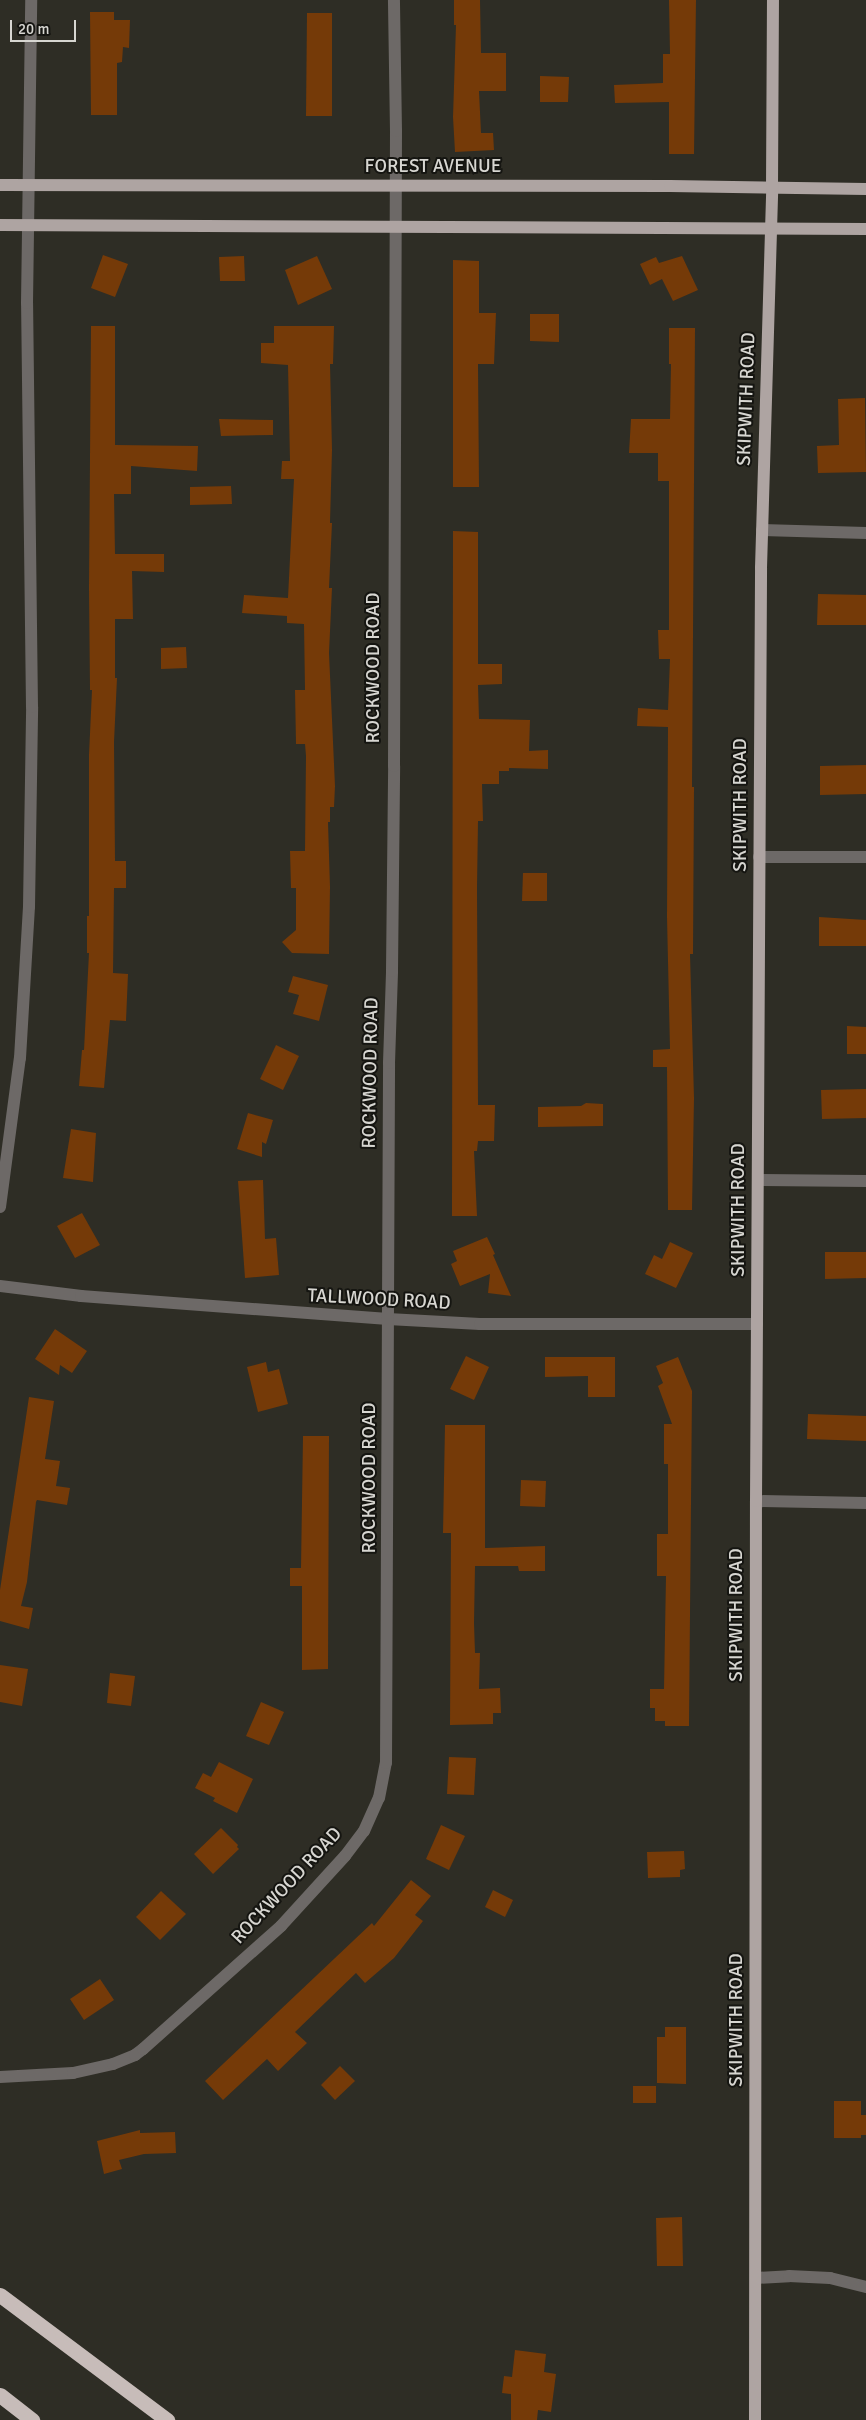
<!DOCTYPE html>
<html>
<head>
<meta charset="utf-8">
<style>
	body { margin:0 }
	#map { position:relative; width:866px; height:2420px; overflow:hidden; background:#2e2d25; font-family:Signika,sans-serif }
	div>[style] { position:absolute }
	[style*='--x'] { left:calc(var(--x)*1px); top:calc(var(--y)*1px); width:calc(var(--w)*1px); rotate:calc(var(--a)*1deg) }
	.building>* { inset:0; background:#753a08 }
	.minor>* { height:12px; margin:-6px; padding:0 6px; transform-origin:6px; border-radius:6px; background:#6d6967 }
	.major>* { height:12px; margin:-6px; padding:0 6px; transform-origin:6px; border-radius:6px; background:#aea4a2 }
	.highway>* { height:15px; margin:-7.5px; padding:0 7.5px; transform-origin:7.5px; border-radius:7.5px; background:#c7bcb9 }
	span { translate:-50% -50%; white-space:nowrap; text-align:center; line-height:1.15; -webkit-text-stroke:4px #151511; paint-order:stroke }
	.street-label { font-size:19px; color:#d7d6d1 }
	.scale { position:absolute; left:10px; top:20px; width:66px; height:22px; box-sizing:border-box; border:2px solid #d7d6d1; border-top:0; padding-left:6px; font-size:15px; line-height:18px; white-space:nowrap; color:#d7d6d1; -webkit-text-stroke:4px #151511; paint-order:stroke }
</style>
</head>
<body>
<div id="map">
	<div class="building">
		<i style="clip-path:polygon(454px 0,480px 0,481px 53px,506px 53px,506px 91px,479px 91px,481px 133px,493px 133px,494px 150px,455px 152px,453px 117px,456px 25px,454px 25px)"></i>
		<i style="clip-path:polygon(669px 0,696px 0,694px 154px,669px 154px,669px 102px,615px 103px,614px 85px,663px 83px,663px 54px,670px 54px)"></i>
		<i style="clip-path:polygon(90px 12px,114px 12px,114px 20px,130px 20px,129px 48px,123px 47px,122px 62px,117px 63px,117px 115px,91px 115px)"></i>
		<i style="clip-path:polygon(307px 13px,332px 13px,332px 116px,306px 116px)"></i>
		<i style="clip-path:polygon(540px 76px,569px 77px,568px 102px,540px 102px)"></i>
		<i style="clip-path:polygon(103px 255px,128px 264px,115px 297px,91px 288px)"></i>
		<i style="clip-path:polygon(244px 256px,245px 281px,220px 281px,219px 257px)"></i>
		<i style="clip-path:polygon(317px 256px,332px 289px,298px 305px,285px 270px)"></i>
		<i style="clip-path:polygon(682px 256px,698px 290px,673px 301px,662px 279px,650px 285px,640px 264px,656px 257px,659px 263px)"></i>
		<i style="clip-path:polygon(453px 260px,479px 261px,479px 313px,496px 313px,494px 364px,478px 364px,479px 487px,453px 487px)"></i>
		<i style="clip-path:polygon(530px 314px,559px 314px,559px 342px,530px 341px)"></i>
		<i style="clip-path:polygon(91px 326px,115px 326px,115px 445px,198px 446px,197px 471px,131px 466px,131px 494px,114px 494px,115px 554px,164px 554px,164px 572px,132px 571px,133px 619px,115px 619px,115px 678px,117px 678px,114px 742px,115px 861px,126px 861px,126px 888px,114px 888px,113px 973px,128px 974px,126px 1021px,110px 1020px,104px 1088px,79px 1086px,82px 1050px,84px 1050px,89px 953px,87px 953px,87px 916px,89px 916px,89px 755px,92px 690px,90px 690px,89px 588px)"></i>
		<i style="clip-path:polygon(274px 326px,334px 326px,333px 364px,330px 364px,332px 450px,330px 523px,332px 523px,329px 588px,332px 588px,329px 653px,335px 786px,334px 807px,330px 807px,330px 822px,328px 822px,330px 887px,329px 954px,292px 953px,282px 942px,296px 930px,296px 888px,291px 888px,290px 851px,305px 851px,306px 756px,305px 744px,296px 744px,295px 690px,305px 690px,304px 624px,287px 623px,287px 616px,242px 613px,244px 595px,288px 598px,294px 479px,281px 479px,282px 461px,290px 461px,288px 365px,261px 363px,261px 343px,274px 343px)"></i>
		<i style="clip-path:polygon(669px 328px,695px 328px,692px 787px,694px 787px,693px 954px,690px 954px,694px 1098px,692px 1210px,668px 1210px,667px 1067px,653px 1067px,653px 1050px,670px 1049px,667px 917px,668px 727px,637px 726px,638px 708px,668px 710px,670px 659px,659px 659px,658px 630px,669px 630px,669px 481px,658px 481px,658px 453px,629px 453px,631px 419px,670px 419px,671px 364px,669px 364px)"></i>
		<i style="clip-path:polygon(865px 398px,866px 472px,818px 473px,817px 446px,839px 445px,838px 399px)"></i>
		<i style="clip-path:polygon(219px 419px,273px 420px,273px 435px,221px 436px)"></i>
		<i style="clip-path:polygon(231px 486px,232px 504px,190px 505px,190px 487px)"></i>
		<i style="clip-path:polygon(453px 531px,478px 532px,478px 664px,502px 664px,502px 684px,478px 685px,479px 719px,530px 720px,529px 751px,548px 750px,548px 769px,509px 768px,509px 771px,499px 771px,499px 784px,482px 784px,483px 821px,478px 821px,477px 888px,478px 1105px,495px 1105px,494px 1141px,478px 1141px,477px 1151px,474px 1151px,477px 1216px,452px 1216px)"></i>
		<i style="clip-path:polygon(818px 594px,866px 595px,866px 625px,817px 625px)"></i>
		<i style="clip-path:polygon(186px 647px,187px 668px,161px 669px,161px 648px)"></i>
		<i style="clip-path:polygon(866px 765px,866px 794px,820px 795px,820px 766px)"></i>
		<i style="clip-path:polygon(523px 873px,547px 873px,547px 901px,522px 901px)"></i>
		<i style="clip-path:polygon(819px 917px,866px 920px,866px 946px,819px 946px)"></i>
		<i style="clip-path:polygon(293px 976px,328px 985px,319px 1021px,293px 1014px,299px 995px,288px 992px)"></i>
		<i style="clip-path:polygon(847px 1026px,866px 1027px,866px 1054px,847px 1054px)"></i>
		<i style="clip-path:polygon(276px 1045px,299px 1056px,283px 1090px,260px 1079px)"></i>
		<i style="clip-path:polygon(866px 1089px,866px 1118px,822px 1119px,821px 1090px)"></i>
		<i style="clip-path:polygon(586px 1103px,603px 1104px,603px 1126px,538px 1127px,538px 1107px,581px 1106px)"></i>
		<i style="clip-path:polygon(248px 1113px,273px 1120px,266px 1144px,262px 1142px,262px 1157px,237px 1149px)"></i>
		<i style="clip-path:polygon(71px 1129px,96px 1133px,93px 1182px,63px 1178px)"></i>
		<i style="clip-path:polygon(263px 1180px,265px 1239px,276px 1238px,279px 1275px,245px 1278px,238px 1181px)"></i>
		<i style="clip-path:polygon(82px 1213px,100px 1245px,75px 1258px,57px 1226px)"></i>
		<i style="clip-path:polygon(487px 1237px,495px 1254px,493px 1255px,511px 1296px,488px 1293px,490px 1274px,460px 1286px,451px 1264px,457px 1261px,453px 1251px)"></i>
		<i style="clip-path:polygon(670px 1242px,693px 1253px,676px 1288px,645px 1274px,654px 1255px,662px 1259px)"></i>
		<i style="clip-path:polygon(825px 1252px,866px 1252px,866px 1278px,825px 1279px)"></i>
		<i style="clip-path:polygon(55px 1329px,87px 1351px,72px 1373px,60px 1365px,59px 1375px,35px 1359px)"></i>
		<i style="clip-path:polygon(466px 1356px,489px 1367px,474px 1400px,450px 1389px)"></i>
		<i style="clip-path:polygon(545px 1357px,615px 1357px,615px 1397px,588px 1397px,588px 1376px,545px 1377px)"></i>
		<i style="clip-path:polygon(678px 1357px,692px 1391px,689px 1726px,665px 1726px,665px 1721px,655px 1721px,655px 1708px,650px 1708px,650px 1689px,664px 1689px,666px 1576px,657px 1576px,657px 1534px,668px 1534px,668px 1464px,664px 1464px,664px 1424px,672px 1424px,658px 1386px,663px 1383px,656px 1366px)"></i>
		<i style="clip-path:polygon(266px 1362px,268px 1372px,279px 1369px,288px 1404px,258px 1412px,247px 1367px)"></i>
		<i style="clip-path:polygon(29px 1397px,54px 1401px,45px 1459px,60px 1461px,56px 1486px,70px 1488px,67px 1505px,37px 1500px,36px 1502px,27px 1582px,21px 1606px,33px 1608px,29px 1629px,0 1621px,0 1590px)"></i>
		<i style="clip-path:polygon(808px 1414px,866px 1416px,866px 1441px,807px 1439px)"></i>
		<i style="clip-path:polygon(445px 1425px,485px 1425px,485px 1548px,545px 1546px,545px 1571px,519px 1571px,518px 1566px,475px 1566px,474px 1623px,475px 1653px,480px 1653px,479px 1689px,500px 1688px,501px 1713px,493px 1713px,493px 1724px,450px 1725px,451px 1533px,443px 1533px)"></i>
		<i style="clip-path:polygon(303px 1436px,329px 1436px,328px 1669px,302px 1670px,302px 1586px,290px 1586px,290px 1568px,301px 1568px)"></i>
		<i style="clip-path:polygon(521px 1480px,546px 1481px,545px 1507px,520px 1506px)"></i>
		<i style="clip-path:polygon(0 1665px,28px 1669px,22px 1706px,0 1702px)"></i>
		<i style="clip-path:polygon(110px 1673px,135px 1676px,131px 1706px,107px 1703px)"></i>
		<i style="clip-path:polygon(261px 1702px,284px 1712px,269px 1745px,246px 1736px)"></i>
		<i style="clip-path:polygon(449px 1757px,476px 1758px,474px 1795px,447px 1794px)"></i>
		<i style="clip-path:polygon(219px 1762px,253px 1779px,237px 1813px,213px 1801px,215px 1798px,195px 1788px,203px 1773px,211px 1777px)"></i>
		<i style="clip-path:polygon(441px 1825px,465px 1836px,449px 1870px,426px 1859px)"></i>
		<i style="clip-path:polygon(221px 1828px,238px 1845px,237px 1847px,239px 1849px,213px 1874px,194px 1854px)"></i>
		<i style="clip-path:polygon(684px 1851px,685px 1869px,680px 1870px,680px 1877px,648px 1878px,647px 1852px)"></i>
		<i style="clip-path:polygon(411px 1880px,431px 1896px,415px 1915px,423px 1921px,394px 1958px,365px 1983px,356px 1973px,295px 2032px,307px 2043px,278px 2071px,267px 2059px,223px 2100px,205px 2081px,372px 1923px,374px 1926px)"></i>
		<i style="clip-path:polygon(493px 1890px,513px 1900px,505px 1917px,485px 1907px)"></i>
		<i style="clip-path:polygon(161px 1891px,186px 1914px,160px 1940px,136px 1917px)"></i>
		<i style="clip-path:polygon(100px 1979px,114px 2000px,84px 2020px,70px 1999px)"></i>
		<i style="clip-path:polygon(665px 2027px,686px 2027px,686px 2084px,657px 2083px,657px 2037px,665px 2037px)"></i>
		<i style="clip-path:polygon(340px 2066px,355px 2081px,335px 2100px,321px 2085px)"></i>
		<i style="clip-path:polygon(633px 2086px,656px 2086px,656px 2103px,633px 2103px)"></i>
		<i style="clip-path:polygon(834px 2101px,861px 2101px,861px 2115px,866px 2115px,866px 2135px,861px 2135px,861px 2138px,834px 2138px)"></i>
		<i style="clip-path:polygon(140px 2130px,140px 2133px,175px 2132px,176px 2153px,144px 2154px,119px 2160px,122px 2169px,104px 2174px,97px 2141px)"></i>
		<i style="clip-path:polygon(682px 2217px,683px 2266px,657px 2266px,656px 2218px)"></i>
		<i style="clip-path:polygon(515px 2350px,546px 2354px,544px 2372px,556px 2374px,551px 2412px,538px 2410px,537px 2420px,511px 2420px,511px 2394px,502px 2393px,504px 2376px,512px 2377px)"></i>
	</div>
	<div class="minor">
		<i style="--x:762;--y:530;--w:104;--a:1.7"></i>
		<i style="--x:759;--y:857;--w:107;--a:0"></i>
		<i style="--x:758;--y:1180;--w:108;--a:0.5"></i>
		<i style="--x:0;--y:1207;--w:150;--a:-82.4"></i>
		<i style="--x:20;--y:1058;--w:151;--a:-86.6"></i>
		<i style="--x:29;--y:907;--w:200;--a:-89.1"></i>
		<i style="--x:32;--y:707;--w:404;--a:-90.7"></i>
		<i style="--x:27;--y:303;--w:303;--a:-89.2"></i>
		<i style="--x:0;--y:1286;--w:82;--a:7"></i>
		<i style="--x:81;--y:1296;--w:308;--a:4.3"></i>
		<i style="--x:388;--y:1319;--w:92;--a:3.1"></i>
		<i style="--x:480;--y:1324;--w:277;--a:0"></i>
		<i style="--x:756;--y:1501;--w:110;--a:1"></i>
		<i style="--x:0;--y:2077;--w:73;--a:-3.1"></i>
		<i style="--x:73;--y:2073;--w:41;--a:-12.7"></i>
		<i style="--x:113;--y:2064;--w:24;--a:-22"></i>
		<i style="--x:135;--y:2055;--w:10;--a:-37"></i>
		<i style="--x:143;--y:2049;--w:185;--a:-41.7"></i>
		<i style="--x:281;--y:1926;--w:95;--a:-47.6"></i>
		<i style="--x:345;--y:1856;--w:31;--a:-53"></i>
		<i style="--x:364;--y:1831;--w:36;--a:-66"></i>
		<i style="--x:379;--y:1798;--w:36;--a:-79"></i>
		<i style="--x:386;--y:1763;--w:700;--a:-89.75"></i>
		<i style="--x:389;--y:1063;--w:92;--a:-88.1"></i>
		<i style="--x:392;--y:971;--w:205;--a:-89.4"></i>
		<i style="--x:394;--y:766;--w:635;--a:-89.82"></i>
		<i style="--x:396;--y:131;--w:131;--a:-90.9"></i>
		<i style="--x:756;--y:2278;--w:33;--a:-3"></i>
		<i style="--x:789;--y:2276;--w:41;--a:2.8"></i>
		<i style="--x:830;--y:2278;--w:37;--a:14"></i>
	</div>
	<div class="major">
		<i style="--x:0;--y:185;--w:670;--a:0.09"></i>
		<i style="--x:670;--y:186;--w:196;--a:0.9"></i>
		<i style="--x:0;--y:225;--w:866;--a:0.26"></i>
		<i style="--x:755;--y:2420;--w:919;--a:-89.94"></i>
		<i style="--x:756;--y:1501;--w:933;--a:-89.69"></i>
		<i style="--x:761;--y:568;--w:381;--a:-88.3"></i>
		<i style="--x:772;--y:187;--w:187;--a:-89.7"></i>
	</div>
	<div class="highway">
		<i style="--x:0;--y:2295;--w:209;--a:36.8"></i>
		<i style="--x:0;--y:2395;--w:41;--a:38"></i>
	</div>
	<div class="street-label">
		<span style="left:433px;top:167px">FOREST AVENUE</span>
		<span style="left:747px;top:399px;rotate:-88deg">SKIPWITH ROAD</span>
		<span style="left:374px;top:668px;rotate:-90deg">ROCKWOOD ROAD</span>
		<span style="left:741px;top:805px;rotate:-90deg">SKIPWITH ROAD</span>
		<span style="left:371px;top:1073px;rotate:-89deg">ROCKWOOD ROAD</span>
		<span style="left:739px;top:1210px;rotate:-90deg">SKIPWITH ROAD</span>
		<span style="left:379px;top:1300px;rotate:3deg">TALLWOOD ROAD</span>
		<span style="left:370px;top:1478px;rotate:-90deg">ROCKWOOD ROAD</span>
		<span style="left:737px;top:1615px;rotate:-90deg">SKIPWITH ROAD</span>
		<span style="left:287px;top:1886px;rotate:-47deg">ROCKWOOD ROAD</span>
		<span style="left:737px;top:2020px;rotate:-90deg">SKIPWITH ROAD</span>
	</div>
	<div class="scale">20 m</div>
</div>
</body>
</html>
